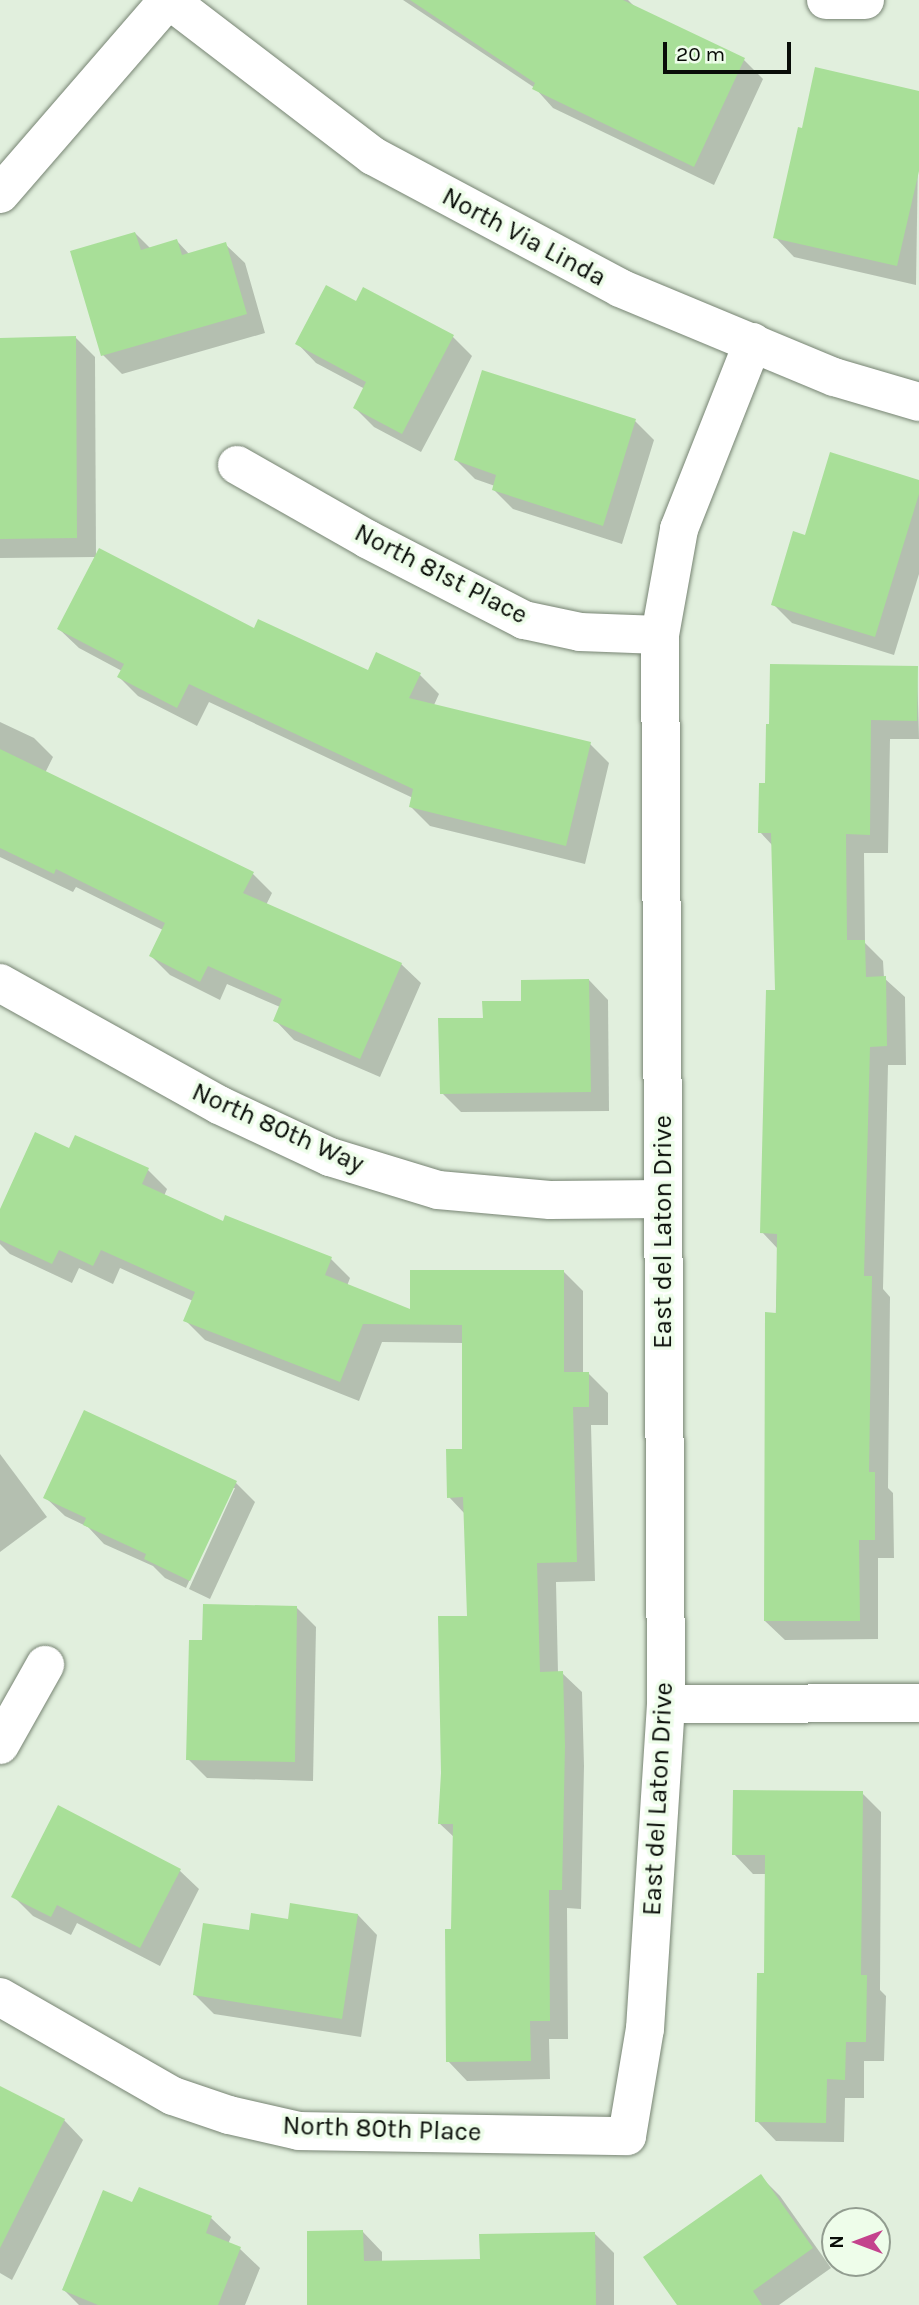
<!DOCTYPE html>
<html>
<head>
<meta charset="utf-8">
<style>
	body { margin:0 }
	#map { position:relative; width:919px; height:2305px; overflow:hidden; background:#e1efdd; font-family:Karla,sans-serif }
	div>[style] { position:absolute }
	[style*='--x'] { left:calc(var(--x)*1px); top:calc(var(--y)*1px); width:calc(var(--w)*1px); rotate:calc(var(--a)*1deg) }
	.shadow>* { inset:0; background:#0003 }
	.building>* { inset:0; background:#a8df98 }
	.roads { filter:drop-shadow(0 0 2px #778473) drop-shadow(0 0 2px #778473) }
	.minor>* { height:38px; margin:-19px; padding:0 19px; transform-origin:19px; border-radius:19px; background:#fff }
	span { translate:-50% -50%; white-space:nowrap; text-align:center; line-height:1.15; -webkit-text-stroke:7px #eefdea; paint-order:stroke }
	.street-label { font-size:26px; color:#090d08 }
	.north { position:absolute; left:821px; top:2207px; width:70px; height:70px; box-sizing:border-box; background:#eefdea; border:2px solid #929d90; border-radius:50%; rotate:270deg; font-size:19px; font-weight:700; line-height:28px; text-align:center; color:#090d08 }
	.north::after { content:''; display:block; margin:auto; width:24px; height:32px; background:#c4438d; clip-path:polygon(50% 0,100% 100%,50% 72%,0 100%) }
	.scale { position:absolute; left:663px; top:42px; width:128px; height:32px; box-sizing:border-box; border:4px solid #090d08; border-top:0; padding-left:9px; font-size:21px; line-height:24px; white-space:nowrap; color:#090d08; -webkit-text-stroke:5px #eefdea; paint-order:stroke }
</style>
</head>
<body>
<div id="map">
	<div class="shadow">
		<i style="clip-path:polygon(403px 0,628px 0,636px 8px,744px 60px,763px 79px,714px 185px,553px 108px,535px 88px)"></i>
		<i style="clip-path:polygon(919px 92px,916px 285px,794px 257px,775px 237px,803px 130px)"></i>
		<i style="clip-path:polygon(135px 233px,151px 249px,177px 241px,190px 255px,225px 244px,245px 263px,265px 333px,122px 374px,103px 355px)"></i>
		<i style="clip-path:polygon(356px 304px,453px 337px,472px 356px,421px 452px,374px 427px,355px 408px,365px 389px,316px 363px,297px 343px)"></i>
		<i style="clip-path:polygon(76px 338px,95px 357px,96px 557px,0 558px,0 339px)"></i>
		<i style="clip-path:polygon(635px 421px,654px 440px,622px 544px,513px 509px,494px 490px,495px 486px,475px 479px,456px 460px)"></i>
		<i style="clip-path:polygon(919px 482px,919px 574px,894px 655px,792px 623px,773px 604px,806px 537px)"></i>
		<i style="clip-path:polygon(59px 629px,255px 631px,368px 673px,420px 675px,439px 694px,434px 705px,590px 744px,609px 763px,585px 864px,430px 826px,411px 807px,413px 798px,209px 702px,197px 726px,138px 696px,119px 677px,122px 671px,79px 648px)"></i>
		<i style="clip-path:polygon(917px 667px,919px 739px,890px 739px,888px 853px,864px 853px,865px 943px,883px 961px,884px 978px,905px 997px,906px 1065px,888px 1065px,883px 1289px,890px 1297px,888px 1488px,893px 1493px,894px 1558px,878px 1558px,878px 1639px,785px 1640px,765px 1621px,778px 1249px,762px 1232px,777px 992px,773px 846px,760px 832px,767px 785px)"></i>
		<i style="clip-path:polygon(0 722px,34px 738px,53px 757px,45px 773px,252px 873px,272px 893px,266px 905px,401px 964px,421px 983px,380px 1077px,294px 1040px,275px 1020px,280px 1007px,227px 984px,220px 1000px,170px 975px,151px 956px,163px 930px,76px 887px,73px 892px,0 857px)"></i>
		<i style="clip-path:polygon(589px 980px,608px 1000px,609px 1111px,461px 1112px,442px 1093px,485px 1020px,522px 1002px)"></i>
		<i style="clip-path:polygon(70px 1150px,148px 1170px,167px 1189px,164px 1196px,224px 1223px,331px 1259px,350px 1278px,347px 1286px,412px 1311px,564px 1272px,583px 1291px,583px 1374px,589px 1374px,608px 1393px,608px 1425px,591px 1425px,595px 1581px,556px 1582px,558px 1673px,562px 1673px,582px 1692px,584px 1766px,581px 1909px,567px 1908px,568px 2039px,549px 2039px,550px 2079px,467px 2081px,448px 2061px,455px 1838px,439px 1823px,469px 1617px,465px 1514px,449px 1497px,464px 1451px,464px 1343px,382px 1342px,359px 1401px,205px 1340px,185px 1320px,193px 1301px,120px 1268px,113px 1284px,79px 1268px,72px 1283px,10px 1254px,0 1244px,0 1214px)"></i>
		<i style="clip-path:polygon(0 1454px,47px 1517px,0 1552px)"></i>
		<i style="clip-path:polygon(235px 1482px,255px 1502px,210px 1599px,189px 1589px,235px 1488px,231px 1488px,186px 1588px,165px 1578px,153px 1566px,104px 1544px,88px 1527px,65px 1516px,45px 1497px)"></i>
		<i style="clip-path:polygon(297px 1608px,316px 1627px,313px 1781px,207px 1778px,188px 1759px,204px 1642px)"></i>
		<i style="clip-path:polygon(862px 1793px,881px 1812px,880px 1990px,886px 1996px,884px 2061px,864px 2061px,864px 2098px,845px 2098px,844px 2142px,776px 2141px,757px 2121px,766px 1975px,767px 1874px,753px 1874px,734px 1854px)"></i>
		<i style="clip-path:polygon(179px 1870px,199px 1889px,160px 1966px,77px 1923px,71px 1935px,33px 1916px,13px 1896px)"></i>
		<i style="clip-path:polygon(358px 1915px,377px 1935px,361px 2037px,214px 2014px,194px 1994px,250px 1932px,290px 1921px)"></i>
		<i style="clip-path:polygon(0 2087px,64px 2120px,83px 2140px,12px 2280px,0 2273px)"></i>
		<i style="clip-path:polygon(760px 2176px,780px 2196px,831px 2268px,779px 2305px,679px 2305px)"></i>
		<i style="clip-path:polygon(140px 2189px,211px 2218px,231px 2237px,228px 2244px,240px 2249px,260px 2268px,245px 2305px,79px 2305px,64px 2290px,133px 2204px)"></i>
		<i style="clip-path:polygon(363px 2232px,382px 2252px,382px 2262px,482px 2261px,594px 2233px,614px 2253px,614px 2305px,309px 2305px)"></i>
	</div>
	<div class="building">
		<i style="clip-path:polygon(410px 0,623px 0,745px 58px,694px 167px,532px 89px,535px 83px)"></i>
		<i style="clip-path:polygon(815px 67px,919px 91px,919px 171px,897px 266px,773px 238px,798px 127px,802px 128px)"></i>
		<i style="clip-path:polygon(135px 232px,141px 250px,177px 239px,182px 255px,226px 242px,247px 314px,101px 356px,70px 251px)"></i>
		<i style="clip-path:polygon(326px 285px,356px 301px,363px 287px,454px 335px,402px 434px,353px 408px,366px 382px,295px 344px)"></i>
		<i style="clip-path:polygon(76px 336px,77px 538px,0 539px,0 338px)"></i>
		<i style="clip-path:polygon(482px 370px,636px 419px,603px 526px,492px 490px,496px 475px,454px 460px)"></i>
		<i style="clip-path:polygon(830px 452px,919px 480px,919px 494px,875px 637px,771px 605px,793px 531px,805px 535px)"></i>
		<i style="clip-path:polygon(99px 548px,254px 628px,258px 619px,368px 670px,376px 652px,421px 673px,409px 698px,591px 742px,566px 846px,409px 807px,413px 789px,189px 684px,177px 708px,117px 677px,124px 664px,57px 629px)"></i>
		<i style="clip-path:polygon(770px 664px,918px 666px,917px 721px,871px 720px,870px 835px,846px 834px,847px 940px,865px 940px,866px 977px,886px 976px,887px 1046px,870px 1047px,864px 1276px,872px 1276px,869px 1472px,875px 1472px,875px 1540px,859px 1540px,860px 1621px,764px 1621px,765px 1312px,776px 1313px,777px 1234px,760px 1233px,766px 990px,775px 990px,771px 833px,758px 833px,759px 783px,765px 783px,766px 724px,769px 724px)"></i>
		<i style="clip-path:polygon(0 749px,254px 872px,243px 893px,402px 963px,360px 1059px,273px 1021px,282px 999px,208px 966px,200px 982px,149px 956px,165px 923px,56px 869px,54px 874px,0 848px)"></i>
		<i style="clip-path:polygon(589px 979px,591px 1092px,440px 1094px,438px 1018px,483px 1018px,482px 1001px,521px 1001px,521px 980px)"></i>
		<i style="clip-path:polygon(35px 1132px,69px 1148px,75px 1135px,149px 1168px,142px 1184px,223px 1221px,225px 1215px,332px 1257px,325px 1275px,410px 1309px,410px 1270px,564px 1270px,564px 1372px,589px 1372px,589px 1407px,573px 1407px,577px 1562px,537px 1563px,540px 1672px,563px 1671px,565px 1746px,562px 1890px,549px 1890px,550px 2021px,530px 2021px,531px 2061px,446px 2062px,445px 1929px,451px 1929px,453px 1824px,438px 1824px,441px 1773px,438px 1616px,467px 1616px,463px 1497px,447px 1498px,446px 1449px,462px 1449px,462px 1325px,363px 1324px,340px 1382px,183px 1321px,195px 1292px,101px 1250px,93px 1266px,59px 1250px,52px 1264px,0 1240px,0 1209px)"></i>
		<i style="clip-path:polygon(84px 1410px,237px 1481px,190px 1581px,144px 1559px,146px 1554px,83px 1525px,86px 1518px,43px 1498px)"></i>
		<i style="clip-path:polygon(203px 1604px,297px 1606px,295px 1762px,186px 1760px,189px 1640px,202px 1640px)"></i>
		<i style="clip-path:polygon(733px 1790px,863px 1791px,861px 1975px,867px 1975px,866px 2042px,846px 2042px,845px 2080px,827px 2079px,826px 2123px,755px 2122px,757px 1973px,764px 1973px,765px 1855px,732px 1855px)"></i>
		<i style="clip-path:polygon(58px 1805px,181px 1869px,140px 1948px,57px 1905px,51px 1917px,11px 1897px)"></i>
		<i style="clip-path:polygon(290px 1903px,358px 1914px,342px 2019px,193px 1995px,203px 1923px,249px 1930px,251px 1913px,288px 1919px)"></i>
		<i style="clip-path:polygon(0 2086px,65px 2119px,0 2248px)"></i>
		<i style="clip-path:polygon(761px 2174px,813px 2248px,753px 2291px,762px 2305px,677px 2305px,643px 2257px)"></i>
		<i style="clip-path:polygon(139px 2187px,212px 2216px,206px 2233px,241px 2247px,218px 2305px,98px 2305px,62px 2290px,103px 2190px,132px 2202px)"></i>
		<i style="clip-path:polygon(363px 2230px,364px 2261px,480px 2259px,479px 2234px,595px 2232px,596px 2305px,307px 2305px,307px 2231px)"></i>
	</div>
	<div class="roads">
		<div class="minor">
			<i style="--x:169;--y:0;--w:257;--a:37.4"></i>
			<i style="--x:373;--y:156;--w:280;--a:28.1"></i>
			<i style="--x:620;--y:288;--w:232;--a:22.6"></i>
			<i style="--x:834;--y:377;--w:89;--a:16.4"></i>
			<i style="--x:826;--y:0;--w:39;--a:0"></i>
			<i style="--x:0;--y:194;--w:257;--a:-49.1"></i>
			<i style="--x:237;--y:465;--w:150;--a:29.6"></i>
			<i style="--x:367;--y:539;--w:177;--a:27.3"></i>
			<i style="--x:524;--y:620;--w:57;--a:12.1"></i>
			<i style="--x:580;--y:632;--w:80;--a:2.1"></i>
			<i style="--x:0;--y:983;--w:251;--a:29.1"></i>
			<i style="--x:219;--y:1105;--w:123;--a:25.1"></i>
			<i style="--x:330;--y:1157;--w:113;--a:17"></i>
			<i style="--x:438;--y:1190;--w:112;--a:5.1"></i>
			<i style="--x:550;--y:1200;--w:113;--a:-0.5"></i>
			<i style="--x:666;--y:1704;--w:253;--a:-0.2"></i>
			<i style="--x:0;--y:1745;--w:92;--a:-60.6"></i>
			<i style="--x:0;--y:1997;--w:199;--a:29.8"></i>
			<i style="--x:173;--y:2096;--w:59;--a:18.7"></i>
			<i style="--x:229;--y:2115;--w:72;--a:12.9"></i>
			<i style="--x:299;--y:2131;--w:328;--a:0.9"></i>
			<i style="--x:627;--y:2136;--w:109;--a:-80.5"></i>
			<i style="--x:645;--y:2029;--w:326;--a:-86.3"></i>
			<i style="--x:666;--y:1704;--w:1069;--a:-90.32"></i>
			<i style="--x:660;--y:635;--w:108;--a:-79.8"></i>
			<i style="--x:679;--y:529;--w:201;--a:-68.4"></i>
		</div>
	</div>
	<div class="street-label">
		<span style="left:524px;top:237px;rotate:28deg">North Via Linda</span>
		<span style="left:441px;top:574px;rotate:27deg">North 81st Place</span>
		<span style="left:278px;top:1128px;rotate:24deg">North 80th Way</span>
		<span style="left:663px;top:1232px;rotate:-90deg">East del Laton Drive</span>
		<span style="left:658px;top:1799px;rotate:-87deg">East del Laton Drive</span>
		<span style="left:382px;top:2129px;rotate:2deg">North 80th Place</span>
	</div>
	<div class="north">N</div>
	<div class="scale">20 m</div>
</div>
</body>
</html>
